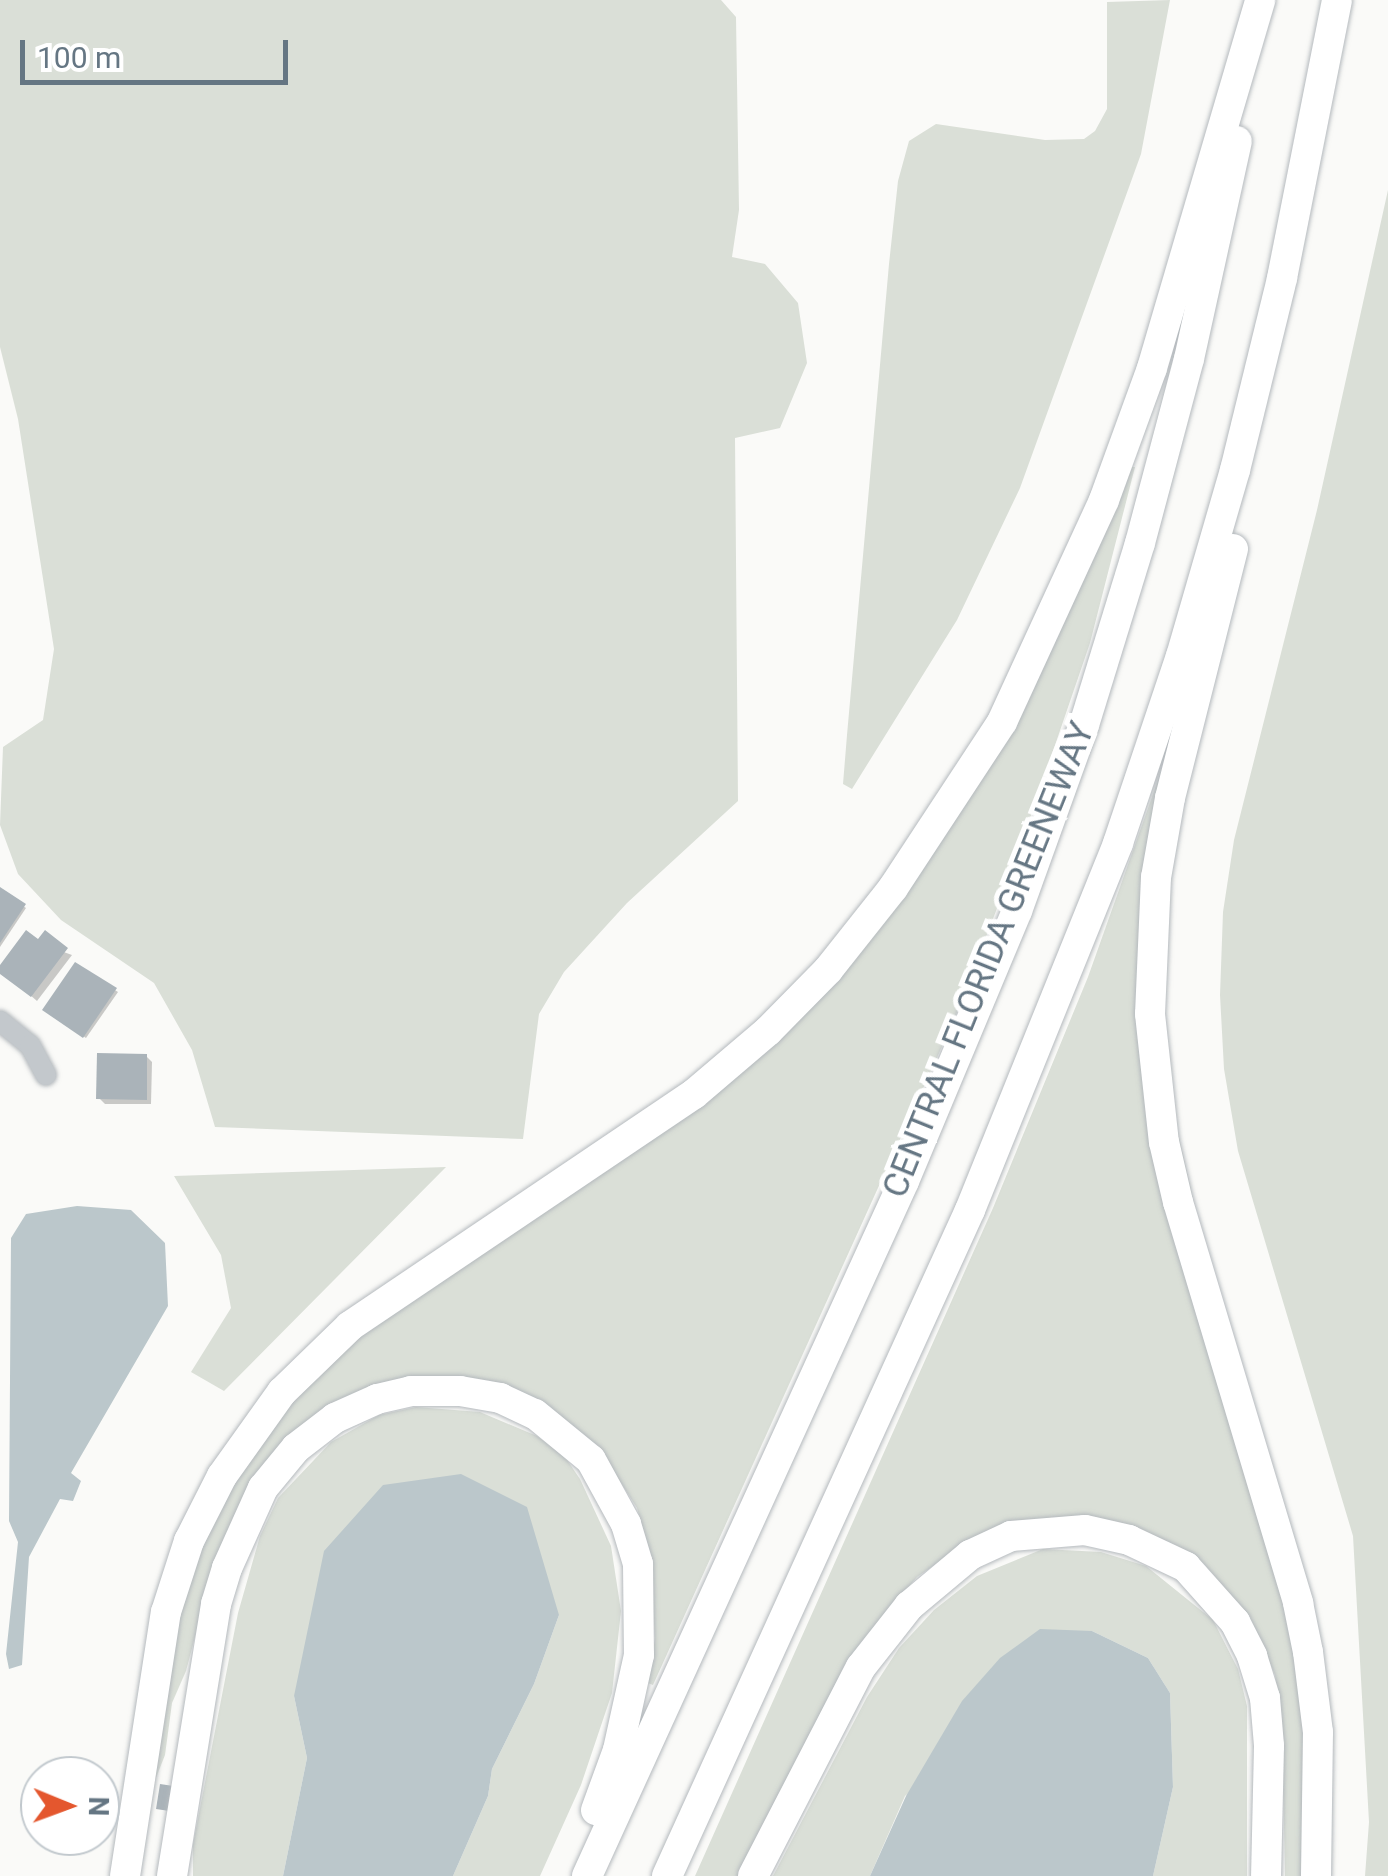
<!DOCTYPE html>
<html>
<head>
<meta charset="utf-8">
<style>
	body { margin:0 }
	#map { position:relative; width:1388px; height:1876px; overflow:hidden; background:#fafaf8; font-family:Roboto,sans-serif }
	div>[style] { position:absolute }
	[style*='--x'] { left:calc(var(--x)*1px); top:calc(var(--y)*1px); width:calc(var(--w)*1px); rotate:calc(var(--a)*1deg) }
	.green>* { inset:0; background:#dadfd7 }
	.water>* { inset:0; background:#bbc7cb }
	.shadow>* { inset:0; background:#0003 }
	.building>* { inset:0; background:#aab3b9 }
	.roads { filter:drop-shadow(0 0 2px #b4b9bd) drop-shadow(0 0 2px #b4b9bd) }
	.minor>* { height:20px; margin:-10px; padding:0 10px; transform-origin:10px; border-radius:10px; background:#c3c8cc }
	.highway>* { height:30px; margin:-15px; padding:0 15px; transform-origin:15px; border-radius:15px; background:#fff }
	span { translate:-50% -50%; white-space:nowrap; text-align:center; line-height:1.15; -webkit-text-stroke:10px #fff; paint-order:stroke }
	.street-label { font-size:35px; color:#657683 }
	.north { position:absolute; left:20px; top:1756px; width:100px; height:100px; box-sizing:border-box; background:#fff; border:2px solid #c1c8cd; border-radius:50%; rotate:91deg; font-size:28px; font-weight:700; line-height:40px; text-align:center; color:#657683 }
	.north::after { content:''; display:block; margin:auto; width:35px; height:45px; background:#e4572e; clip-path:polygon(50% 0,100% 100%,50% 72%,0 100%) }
	.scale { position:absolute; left:20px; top:40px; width:268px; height:45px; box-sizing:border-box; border:5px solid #657683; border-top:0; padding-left:12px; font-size:30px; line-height:35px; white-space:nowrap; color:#657683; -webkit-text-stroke:8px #fff; paint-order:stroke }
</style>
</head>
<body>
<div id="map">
	<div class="green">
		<i style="clip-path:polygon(0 0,721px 0,736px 17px,739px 210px,732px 257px,765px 264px,798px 303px,807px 363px,780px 428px,735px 438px,738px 801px,627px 903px,564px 972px,539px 1014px,523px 1139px,215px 1127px,192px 1050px,154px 983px,61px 920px,18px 874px,0 825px,3px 747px,43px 720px,54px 649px,18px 419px,0 347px)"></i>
		<i style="clip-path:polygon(1170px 0,1141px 154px,1020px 488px,957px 620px,852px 789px,843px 784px,847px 735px,889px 264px,898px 181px,909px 141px,936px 124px,1045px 140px,1084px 139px,1095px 131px,1107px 109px,1107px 2px)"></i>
		<i style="clip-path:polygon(1388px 190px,1388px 1876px,1365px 1876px,1369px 1822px,1353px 1536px,1238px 1151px,1224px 1069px,1220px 995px,1223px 912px,1234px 840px,1317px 510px)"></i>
		<i style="clip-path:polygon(1125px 467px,1135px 467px,1090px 643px,1016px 859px,954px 1020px,653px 1685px,648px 1683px,655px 1638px,649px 1550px,637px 1508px,600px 1450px,546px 1404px,477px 1380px,420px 1377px,253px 1479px,216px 1557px,186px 1671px,172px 1703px,165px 1755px,154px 1783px,182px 1602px,218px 1507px,262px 1434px,341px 1346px,640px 1143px,920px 868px)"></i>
		<i style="clip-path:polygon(1173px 738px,1143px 982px,1307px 1691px,1306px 1876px,1285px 1876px,1282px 1721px,1275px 1675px,1250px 1617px,1203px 1563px,1175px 1545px,1118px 1522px,1069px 1516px,1002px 1526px,977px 1536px,917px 1577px,866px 1636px,845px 1669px,738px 1876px,695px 1876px,993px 1208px,1088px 977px)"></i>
		<i style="clip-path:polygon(446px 1167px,224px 1391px,191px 1372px,231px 1308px,221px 1255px,174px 1176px)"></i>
		<i style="clip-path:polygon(416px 1407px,480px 1412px,537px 1436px,565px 1457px,580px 1479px,611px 1546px,621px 1611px,612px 1693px,581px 1785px,540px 1876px,453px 1876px,488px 1796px,492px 1769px,534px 1684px,559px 1615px,294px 1696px,307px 1758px,283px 1876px,193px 1876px,193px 1844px,238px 1613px,260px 1536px,278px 1498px,331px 1442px,379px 1415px)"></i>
		<i style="clip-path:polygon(1043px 1549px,1101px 1552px,1146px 1566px,1213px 1620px,1238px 1669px,1247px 1706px,1247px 1876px,1153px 1876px,1173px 1787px,1170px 1693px,1148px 1658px,1092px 1631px,905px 1796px,870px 1876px,773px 1876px,867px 1697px,899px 1648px,934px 1610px,977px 1576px)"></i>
	</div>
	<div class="water">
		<i style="clip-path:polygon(77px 1206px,131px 1210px,165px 1243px,168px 1306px,71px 1473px,81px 1481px,73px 1501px,60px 1499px,29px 1557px,22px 1665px,9px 1669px,6px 1654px,18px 1542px,9px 1521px,11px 1238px,26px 1214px)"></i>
		<i style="clip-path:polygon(461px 1474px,527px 1507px,559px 1615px,534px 1684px,492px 1769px,488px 1796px,453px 1876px,283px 1876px,307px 1758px,294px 1696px,324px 1551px,383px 1485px)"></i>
		<i style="clip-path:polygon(1040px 1629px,1092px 1631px,1148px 1658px,1170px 1693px,1173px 1787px,1153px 1876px,870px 1876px,906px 1796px,962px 1701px,1000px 1658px)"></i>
	</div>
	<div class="shadow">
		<i style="clip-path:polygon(0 890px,26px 908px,0 947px)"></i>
		<i style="clip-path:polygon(39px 943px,72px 955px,37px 1001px,0 969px)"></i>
		<i style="clip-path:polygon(75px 965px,118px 992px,86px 1038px,45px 1010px)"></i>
		<i style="clip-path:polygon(146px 1056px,152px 1062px,151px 1104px,105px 1104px,99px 1098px)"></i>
	</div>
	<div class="building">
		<i style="clip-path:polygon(0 887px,26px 904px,0 943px)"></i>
		<i style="clip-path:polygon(26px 930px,38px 939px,45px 930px,68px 948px,31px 997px,0 974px,0 965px)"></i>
		<i style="clip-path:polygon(75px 962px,117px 988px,83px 1038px,42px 1010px)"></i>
		<i style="clip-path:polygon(97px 1053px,147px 1054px,147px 1100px,96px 1099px)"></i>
		<i style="clip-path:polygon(160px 1784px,200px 1790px,196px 1815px,156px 1809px)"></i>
	</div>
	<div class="roads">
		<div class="minor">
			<i style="--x:0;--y:1021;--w:38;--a:39"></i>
			<i style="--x:30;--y:1045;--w:34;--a:62"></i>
		</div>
		<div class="highway">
			<i style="--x:1233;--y:549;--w:257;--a:104.2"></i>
			<i style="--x:1170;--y:798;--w:80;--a:100"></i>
			<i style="--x:1156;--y:877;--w:137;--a:92.5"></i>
			<i style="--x:1150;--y:1014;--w:129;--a:83.8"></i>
			<i style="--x:1164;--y:1142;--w:62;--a:76.9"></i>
			<i style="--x:1178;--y:1202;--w:419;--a:73.3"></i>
			<i style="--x:1298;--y:1603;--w:50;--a:78.5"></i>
			<i style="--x:1308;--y:1652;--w:81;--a:82.9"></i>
			<i style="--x:1318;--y:1732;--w:144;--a:90.8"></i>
			<i style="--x:125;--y:1876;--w:267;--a:-81.2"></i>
			<i style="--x:166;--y:1612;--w:75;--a:-72.1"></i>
			<i style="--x:189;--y:1541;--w:73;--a:-63.1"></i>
			<i style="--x:222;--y:1476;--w:103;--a:-54.5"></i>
			<i style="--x:282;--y:1392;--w:95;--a:-44.1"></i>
			<i style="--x:350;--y:1326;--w:415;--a:-34"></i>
			<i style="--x:694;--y:1094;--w:97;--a:-40.4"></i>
			<i style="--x:768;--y:1031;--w:86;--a:-45.5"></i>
			<i style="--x:828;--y:970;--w:105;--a:-51.6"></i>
			<i style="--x:893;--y:888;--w:199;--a:-56.7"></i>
			<i style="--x:1002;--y:722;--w:244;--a:-65.3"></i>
			<i style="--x:1104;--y:500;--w:140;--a:-70"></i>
			<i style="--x:1152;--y:368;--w:384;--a:-73.6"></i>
			<i style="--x:172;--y:1876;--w:276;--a:-80.8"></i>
			<i style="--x:216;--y:1604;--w:38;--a:-73"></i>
			<i style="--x:227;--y:1568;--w:88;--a:-65.8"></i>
			<i style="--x:263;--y:1488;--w:52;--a:-50.5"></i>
			<i style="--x:296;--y:1448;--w:49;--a:-37.6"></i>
			<i style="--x:335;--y:1418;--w:46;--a:-24.3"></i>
			<i style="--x:377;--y:1399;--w:35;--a:-13"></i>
			<i style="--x:411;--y:1391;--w:49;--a:0"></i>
			<i style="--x:460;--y:1391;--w:41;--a:9.9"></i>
			<i style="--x:500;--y:1398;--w:38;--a:25"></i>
			<i style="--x:535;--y:1414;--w:72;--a:39.4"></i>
			<i style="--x:591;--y:1460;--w:73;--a:61.3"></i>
			<i style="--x:626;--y:1524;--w:42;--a:73.3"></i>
			<i style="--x:638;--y:1564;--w:91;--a:89.4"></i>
			<i style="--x:639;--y:1655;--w:97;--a:102.5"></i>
			<i style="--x:618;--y:1750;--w:64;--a:110.1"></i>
			<i style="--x:587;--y:1876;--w:764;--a:-65.48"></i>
			<i style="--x:904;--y:1181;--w:293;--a:-67.3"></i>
			<i style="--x:1017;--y:911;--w:198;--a:-70.2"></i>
			<i style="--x:1084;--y:725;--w:190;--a:-72.9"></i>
			<i style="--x:1140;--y:543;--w:190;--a:-75.1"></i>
			<i style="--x:1189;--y:359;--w:223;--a:-77.6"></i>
			<i style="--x:667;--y:1876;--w:732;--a:-65.54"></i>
			<i style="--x:970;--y:1210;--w:396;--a:-68"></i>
			<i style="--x:1118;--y:843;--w:197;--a:-71.4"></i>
			<i style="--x:1181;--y:656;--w:194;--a:-73.8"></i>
			<i style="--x:1235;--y:470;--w:198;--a:-76.2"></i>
			<i style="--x:1282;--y:278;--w:283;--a:-78.8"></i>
			<i style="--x:753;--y:1876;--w:235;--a:-62.7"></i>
			<i style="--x:861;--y:1667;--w:78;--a:-51.8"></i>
			<i style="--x:909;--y:1606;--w:80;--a:-39.9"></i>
			<i style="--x:970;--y:1555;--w:45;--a:-24.9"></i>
			<i style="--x:1011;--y:1536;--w:74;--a:-4.6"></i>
			<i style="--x:1085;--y:1530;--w:45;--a:12.8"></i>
			<i style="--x:1129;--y:1540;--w:63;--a:25.3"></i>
			<i style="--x:1186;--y:1567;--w:74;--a:48.3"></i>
			<i style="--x:1235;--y:1622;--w:38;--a:63"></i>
			<i style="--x:1252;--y:1656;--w:44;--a:72.8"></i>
			<i style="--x:1265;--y:1698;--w:48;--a:85.2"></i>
			<i style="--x:1269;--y:1746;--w:130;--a:91.3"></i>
		</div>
	</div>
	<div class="street-label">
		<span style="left:989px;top:960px;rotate:-68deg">CENTRAL FLORIDA GREENEWAY</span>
	</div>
	<div class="north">N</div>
	<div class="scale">100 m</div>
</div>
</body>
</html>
